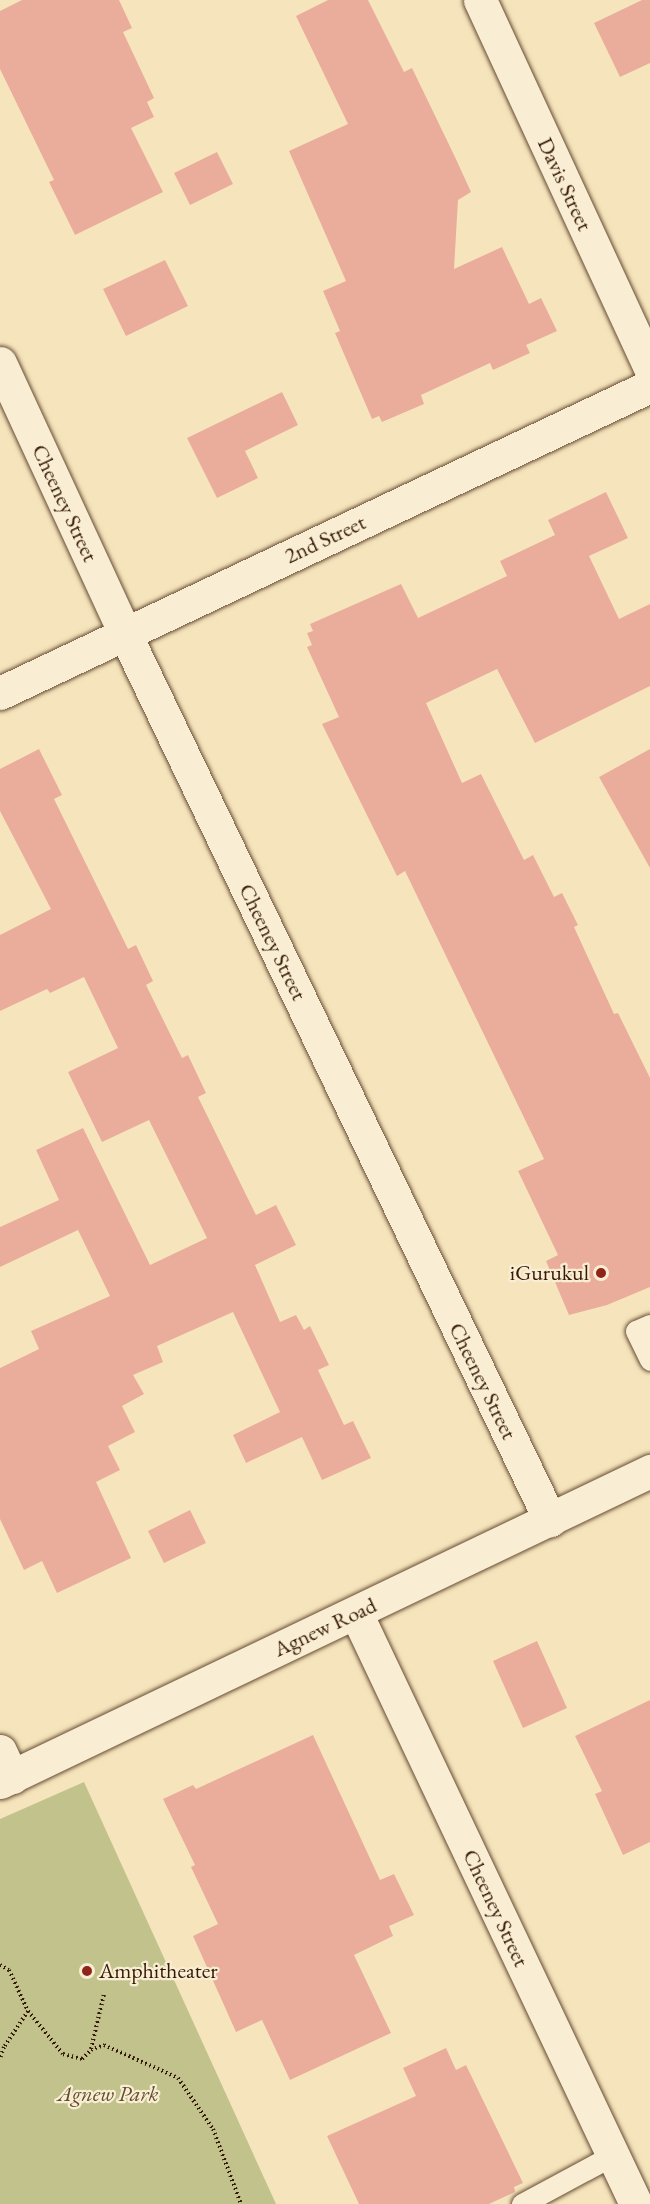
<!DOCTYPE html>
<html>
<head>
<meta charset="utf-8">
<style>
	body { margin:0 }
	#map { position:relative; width:650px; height:2204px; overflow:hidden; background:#f6e5bc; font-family:"EB Garamond",serif }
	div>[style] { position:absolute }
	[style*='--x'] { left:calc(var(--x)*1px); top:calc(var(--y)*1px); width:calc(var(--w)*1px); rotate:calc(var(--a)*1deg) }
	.green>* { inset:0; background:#c2c38c }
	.building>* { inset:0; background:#ebad9b }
	.path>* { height:4px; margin-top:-2px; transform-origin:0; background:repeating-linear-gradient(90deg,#361907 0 1.5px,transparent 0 4.5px) }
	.roads { filter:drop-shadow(0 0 2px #664c34) drop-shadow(0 0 2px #664c34) }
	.lane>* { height:21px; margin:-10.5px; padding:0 10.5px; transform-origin:10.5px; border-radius:10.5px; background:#f9eed3 }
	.street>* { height:33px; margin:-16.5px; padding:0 16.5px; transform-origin:16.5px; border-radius:16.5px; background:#f9eed3 }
	.secondary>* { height:33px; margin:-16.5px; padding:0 16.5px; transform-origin:16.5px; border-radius:16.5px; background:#f9eed3 }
	.dots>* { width:16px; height:16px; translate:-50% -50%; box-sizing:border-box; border:3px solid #f9eed3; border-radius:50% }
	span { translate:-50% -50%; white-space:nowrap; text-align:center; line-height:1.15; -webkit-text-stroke:4.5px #f9eed3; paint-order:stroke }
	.street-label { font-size:22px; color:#361907 }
	.poi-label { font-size:22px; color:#361907 }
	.right { translate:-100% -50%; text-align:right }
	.left { translate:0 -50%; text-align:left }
	.park-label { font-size:22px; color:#604c2f; font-style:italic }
</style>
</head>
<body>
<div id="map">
	<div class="green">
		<i style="clip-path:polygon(84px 1782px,276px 2204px,0 2204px,0 1819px)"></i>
	</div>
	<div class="building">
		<i style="clip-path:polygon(22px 0,119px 0,132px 28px,123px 32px,154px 98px,147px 102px,154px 117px,131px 128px,163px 192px,75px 235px,49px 182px,54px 180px,0 69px,0 11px)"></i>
		<i style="clip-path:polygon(328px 0,368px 0,404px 72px,412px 68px,455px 157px,471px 192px,458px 200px,454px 269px,502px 247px,529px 304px,541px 298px,557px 331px,526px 345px,530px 353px,493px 370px,490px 363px,421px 395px,424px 404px,382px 422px,379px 416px,372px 419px,335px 333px,340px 331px,323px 291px,346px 281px,289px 151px,348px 124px,296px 16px)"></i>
		<i style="clip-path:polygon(642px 0,650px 0,650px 63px,620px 77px,594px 23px)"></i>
		<i style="clip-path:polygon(217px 152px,233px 184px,190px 205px,174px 173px)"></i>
		<i style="clip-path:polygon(165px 260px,188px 306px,126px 336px,103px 289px)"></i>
		<i style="clip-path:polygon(282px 392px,298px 425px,245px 451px,258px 478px,217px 498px,187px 438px)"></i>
		<i style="clip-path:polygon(606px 492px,628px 538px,589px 556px,619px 619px,650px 604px,650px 686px,535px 743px,497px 669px,426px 703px,462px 783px,481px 774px,524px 860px,533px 855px,554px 897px,562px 893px,578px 925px,574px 927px,614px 1014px,618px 1013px,650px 1078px,650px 1287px,607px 1305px,569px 1315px,546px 1261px,558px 1255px,518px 1171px,544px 1159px,405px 871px,397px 876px,322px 724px,339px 717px,307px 647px,312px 645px,307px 633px,313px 631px,310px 624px,401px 584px,418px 618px,507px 576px,500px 561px,555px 535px,548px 520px)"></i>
		<i style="clip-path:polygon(39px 749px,62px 795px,54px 799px,128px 949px,136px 945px,153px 981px,146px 985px,182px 1058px,188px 1055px,206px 1093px,198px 1097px,256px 1215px,276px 1205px,296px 1245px,255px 1265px,280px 1322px,296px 1315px,304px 1330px,310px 1326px,329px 1365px,318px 1370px,344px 1425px,353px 1421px,371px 1458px,322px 1480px,302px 1437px,246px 1463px,233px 1435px,280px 1412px,233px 1312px,157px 1346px,163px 1362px,133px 1375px,144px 1394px,122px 1406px,135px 1432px,108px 1446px,120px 1470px,96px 1482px,131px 1558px,57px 1593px,42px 1561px,24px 1570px,0 1519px,0 1368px,39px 1349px,31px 1331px,110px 1296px,78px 1230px,0 1267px,0 1227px,59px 1200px,36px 1150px,83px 1128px,150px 1265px,207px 1238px,149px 1120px,102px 1142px,68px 1072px,118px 1048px,84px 977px,50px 993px,47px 989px,0 1011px,0 935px,51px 909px,0 811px,0 769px)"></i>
		<i style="clip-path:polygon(650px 749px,650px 868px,599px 777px)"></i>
		<i style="clip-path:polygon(190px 1510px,206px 1543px,164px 1563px,148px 1531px)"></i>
		<i style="clip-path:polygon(537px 1641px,567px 1708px,523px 1728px,493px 1661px)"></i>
		<i style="clip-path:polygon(650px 1700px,650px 1842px,623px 1855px,595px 1794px,602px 1791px,575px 1736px)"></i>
		<i style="clip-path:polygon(313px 1735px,380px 1880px,394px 1874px,414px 1915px,389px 1926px,393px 1936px,354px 1955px,391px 2033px,290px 2080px,262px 2020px,236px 2032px,193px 1936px,218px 1924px,191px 1867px,195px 1865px,163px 1799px,193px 1785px,196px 1789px)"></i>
		<i style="clip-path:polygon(446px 2048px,456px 2070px,466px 2065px,523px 2183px,514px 2187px,515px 2192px,489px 2204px,359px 2204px,327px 2136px,416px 2096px,403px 2068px)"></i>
	</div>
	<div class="path">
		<i style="--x:0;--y:1965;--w:10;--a:29"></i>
		<i style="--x:9;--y:1970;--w:45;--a:65.1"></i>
		<i style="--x:28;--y:2011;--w:43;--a:123.7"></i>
		<i style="--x:4;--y:2047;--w:12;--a:110"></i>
		<i style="--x:28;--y:2011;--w:55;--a:50.9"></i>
		<i style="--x:63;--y:2054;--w:20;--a:15"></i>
		<i style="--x:82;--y:2059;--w:13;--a:-45"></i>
		<i style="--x:91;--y:2050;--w:14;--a:-21"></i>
		<i style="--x:104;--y:2045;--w:81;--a:24"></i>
		<i style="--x:178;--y:2078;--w:62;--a:55.5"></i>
		<i style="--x:213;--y:2129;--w:80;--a:69.5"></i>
		<i style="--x:91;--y:2049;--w:57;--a:-76.7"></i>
	</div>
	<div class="roads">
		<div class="lane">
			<i style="--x:650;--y:1325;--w:15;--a:157"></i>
			<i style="--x:636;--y:1331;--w:32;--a:64"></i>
			<i style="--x:522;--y:2204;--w:103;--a:-28.3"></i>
		</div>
		<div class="street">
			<i style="--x:480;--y:0;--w:405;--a:65.2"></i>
			<i style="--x:0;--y:363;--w:298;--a:65.2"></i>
			<i style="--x:125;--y:634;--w:983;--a:64.37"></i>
			<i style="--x:0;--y:693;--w:719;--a:-25.28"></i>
			<i style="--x:356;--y:1613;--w:654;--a:64.65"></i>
			<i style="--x:0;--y:1751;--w:29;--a:65"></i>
		</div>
		<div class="secondary">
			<i style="--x:0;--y:1782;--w:721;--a:-25.57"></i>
		</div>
	</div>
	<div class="dots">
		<i style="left:601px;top:1273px;background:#8f2418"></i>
		<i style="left:87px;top:1971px;background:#8f2418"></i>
	</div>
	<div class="street-label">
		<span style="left:565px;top:184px;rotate:65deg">Davis Street</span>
		<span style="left:65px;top:503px;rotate:65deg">Cheeney Street</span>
		<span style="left:325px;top:539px;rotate:-25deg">2nd Street</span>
		<span style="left:273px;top:942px;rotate:64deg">Cheeney Street</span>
		<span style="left:483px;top:1381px;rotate:64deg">Cheeney Street</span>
		<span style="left:325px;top:1627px;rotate:-25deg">Agnew Road</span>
		<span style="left:496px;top:1908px;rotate:65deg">Cheeney Street</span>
	</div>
	<div class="poi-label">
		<span class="right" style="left:589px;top:1273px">iGurukul</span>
		<span class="left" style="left:99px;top:1971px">Amphitheater</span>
	</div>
	<div class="park-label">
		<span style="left:108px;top:2094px">Agnew Park</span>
	</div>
</div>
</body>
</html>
